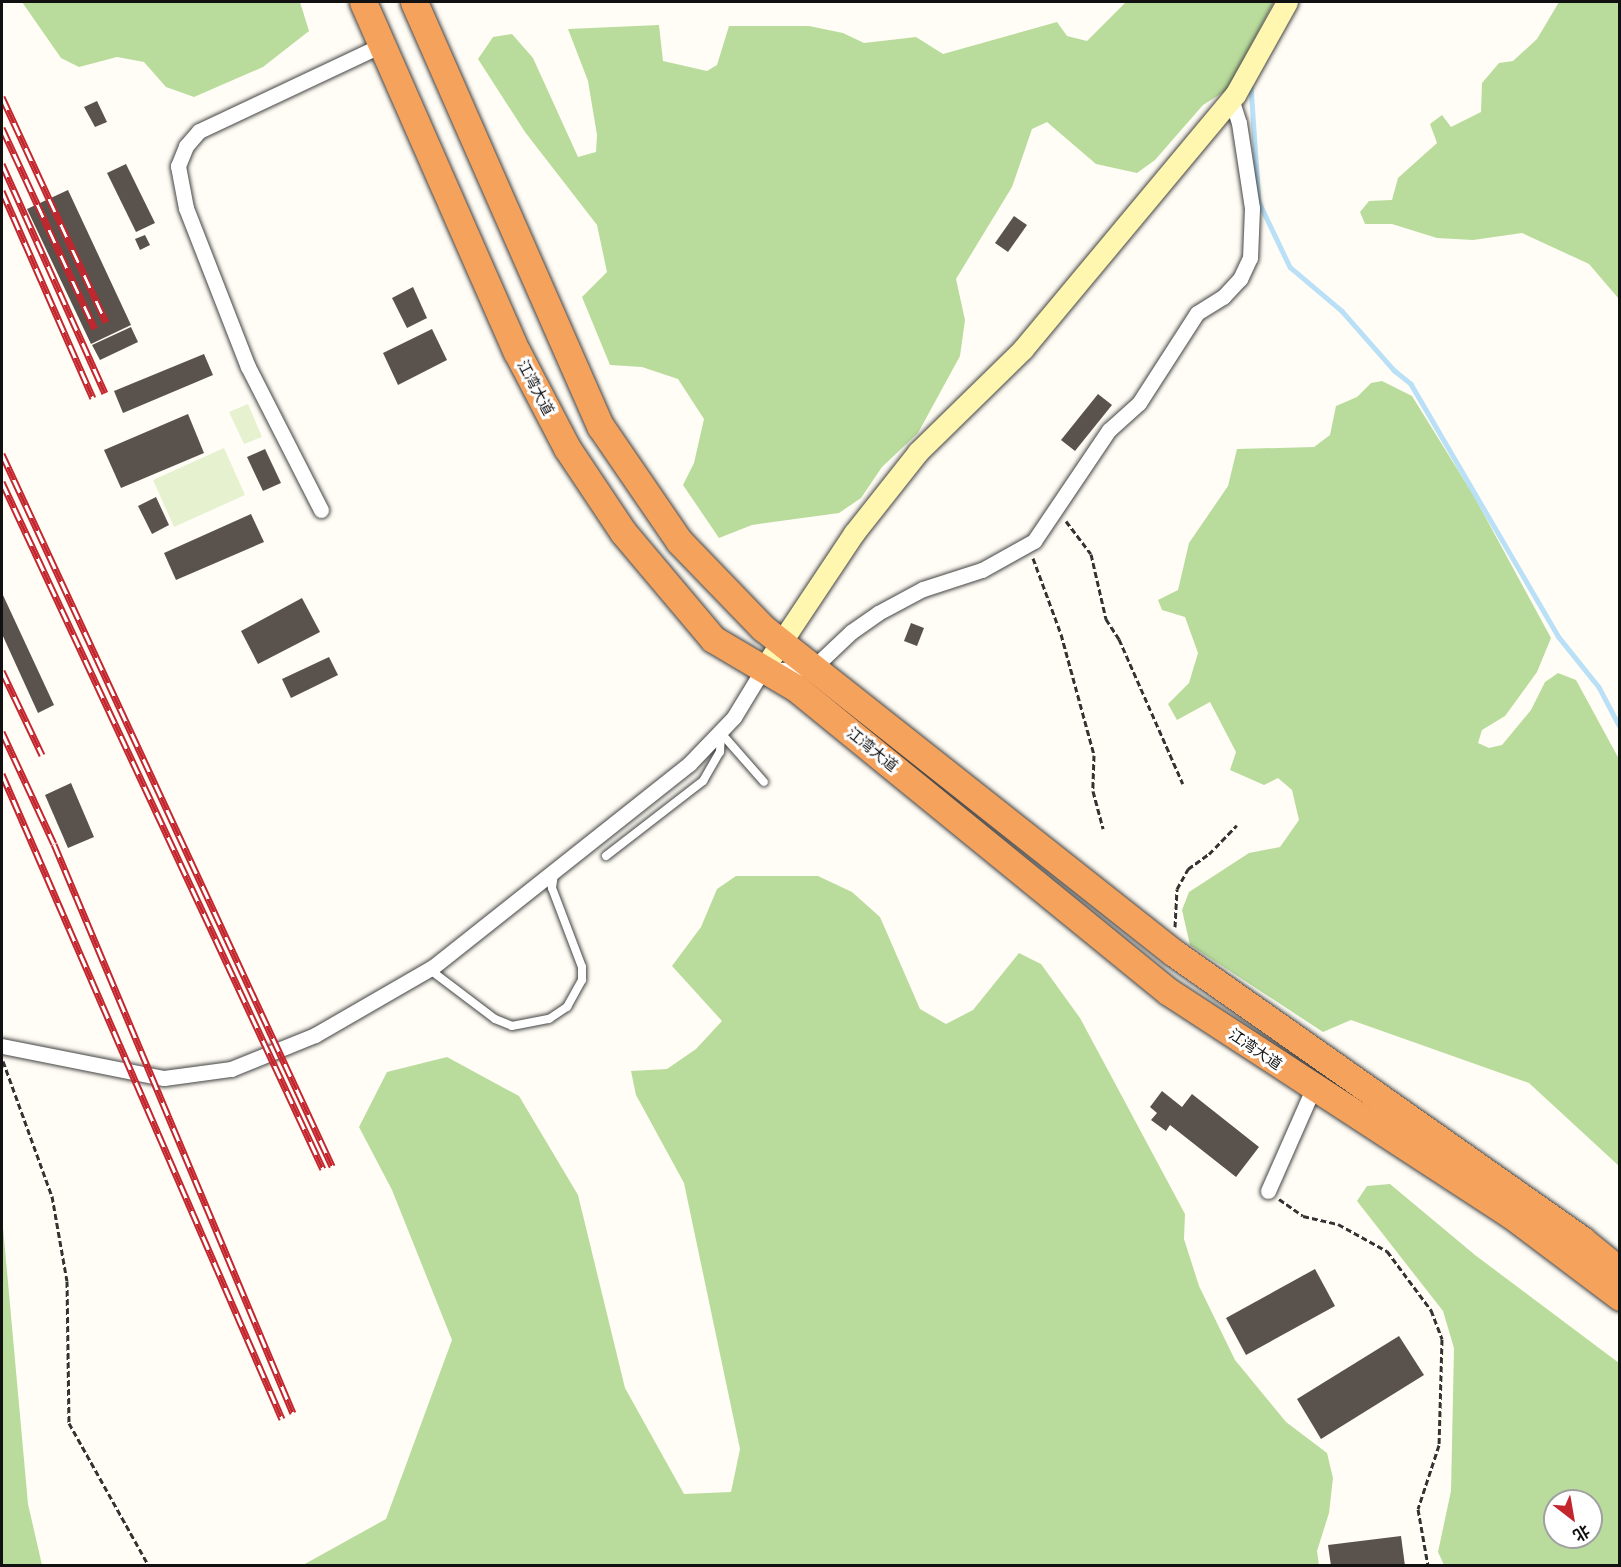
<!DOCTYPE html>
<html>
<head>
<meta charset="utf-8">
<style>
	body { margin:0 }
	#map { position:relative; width:1621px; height:1567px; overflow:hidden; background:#fffdf5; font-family:Bitter,"Noto Sans SC",serif }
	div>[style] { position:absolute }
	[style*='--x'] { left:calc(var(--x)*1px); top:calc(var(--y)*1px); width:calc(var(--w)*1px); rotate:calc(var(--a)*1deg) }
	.forest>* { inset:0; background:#b9dc9c }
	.pitch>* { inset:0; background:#e6f2cf }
	.stream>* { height:4.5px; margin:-2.25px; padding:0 2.25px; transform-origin:2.25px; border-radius:2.25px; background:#b9e0f7 }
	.building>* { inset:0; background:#5a524d }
	.path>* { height:3px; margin-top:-1.5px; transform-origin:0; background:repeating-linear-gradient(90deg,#333 0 6px,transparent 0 9px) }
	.roads { filter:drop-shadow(0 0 2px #444) drop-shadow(0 0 2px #444) }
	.lane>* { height:8px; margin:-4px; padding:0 4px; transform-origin:4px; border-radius:4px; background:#fff }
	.street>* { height:15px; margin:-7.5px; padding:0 7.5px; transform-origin:7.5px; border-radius:7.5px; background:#fff }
	.secondary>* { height:21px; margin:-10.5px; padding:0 10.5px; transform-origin:10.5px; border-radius:10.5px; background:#fff6b0 }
	.highway>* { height:27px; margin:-13.5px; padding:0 13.5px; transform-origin:13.5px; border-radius:13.5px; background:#f5a25d }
	.rail>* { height:7px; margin-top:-3.5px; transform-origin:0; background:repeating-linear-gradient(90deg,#fff 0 14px,#c4262e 0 28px); box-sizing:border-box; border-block:2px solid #c4262e }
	span { translate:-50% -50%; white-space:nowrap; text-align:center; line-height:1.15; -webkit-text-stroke:6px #fff; paint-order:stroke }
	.street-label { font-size:15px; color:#111 }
	.frame { position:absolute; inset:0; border:3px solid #111; pointer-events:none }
	.north { position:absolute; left:1543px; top:1489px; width:60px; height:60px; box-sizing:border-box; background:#fff; border:2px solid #a0a0a0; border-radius:50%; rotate:149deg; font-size:16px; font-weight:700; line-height:24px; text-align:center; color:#111 }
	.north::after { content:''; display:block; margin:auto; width:21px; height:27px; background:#c4262e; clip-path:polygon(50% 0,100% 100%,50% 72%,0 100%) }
</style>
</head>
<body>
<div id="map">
	<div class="forest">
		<i style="clip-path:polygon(22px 2px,300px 2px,309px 31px,263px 67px,194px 97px,166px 87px,144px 62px,117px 57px,79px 67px,61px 58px)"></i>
		<i style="clip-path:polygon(1126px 2px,1274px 2px,1227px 90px,1203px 105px,1155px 160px,1137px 173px,1096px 164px,1047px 122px,1032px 129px,1012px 187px,956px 279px,965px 320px,960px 356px,918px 433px,882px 467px,861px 498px,839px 513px,752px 525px,719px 538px,683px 485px,694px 463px,704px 419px,678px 379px,642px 367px,610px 365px,582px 297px,607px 272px,597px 225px,525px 132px,478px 59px,493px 37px,512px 34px,533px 58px,578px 157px,596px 152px,597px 135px,588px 81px,568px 29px,659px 25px,663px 61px,707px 71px,717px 65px,729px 26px,809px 26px,843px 33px,864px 43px,916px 37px,943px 54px,1057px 22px,1067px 36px,1087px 41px)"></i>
		<i style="clip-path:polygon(1559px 2px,1619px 2px,1619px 299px,1589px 264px,1522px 233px,1473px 240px,1437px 238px,1392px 224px,1365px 224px,1360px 212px,1369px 201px,1392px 200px,1398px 178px,1437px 143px,1430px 124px,1442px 115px,1451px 127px,1481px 112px,1482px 83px,1499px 63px,1513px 61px,1537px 39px)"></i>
		<i style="clip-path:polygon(1382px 381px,1412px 396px,1474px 496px,1551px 638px,1537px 672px,1505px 716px,1482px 730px,1478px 743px,1489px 748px,1502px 745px,1531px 710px,1545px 682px,1558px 673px,1576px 680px,1619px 759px,1619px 1166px,1529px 1083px,1351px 1020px,1323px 1032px,1190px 945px,1182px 910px,1189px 892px,1249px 853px,1280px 847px,1299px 820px,1292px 790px,1278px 778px,1264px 785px,1230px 770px,1236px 752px,1210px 702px,1177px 720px,1168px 704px,1189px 683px,1198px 653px,1185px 617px,1162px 610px,1158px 600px,1178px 590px,1189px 543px,1228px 486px,1237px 449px,1314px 447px,1330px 435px,1336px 406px,1357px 397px,1371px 383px)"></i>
		<i style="clip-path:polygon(736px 876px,818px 876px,852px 892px,880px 917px,920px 1009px,946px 1024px,973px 1010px,1019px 953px,1041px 964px,1080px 1018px,1185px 1214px,1184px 1239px,1199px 1286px,1235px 1360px,1286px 1422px,1327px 1453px,1333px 1478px,1329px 1513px,1317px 1551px,1319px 1565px,303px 1565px,386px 1519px,452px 1340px,392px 1190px,359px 1127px,387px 1072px,447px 1057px,519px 1096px,578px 1195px,625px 1388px,684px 1494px,731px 1492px,740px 1449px,684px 1183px,636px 1095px,631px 1071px,667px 1069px,696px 1049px,722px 1021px,672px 966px,701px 927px,717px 889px)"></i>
		<i style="clip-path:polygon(evenodd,1390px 1184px,1475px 1255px,1619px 1363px,1619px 1565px,1444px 1565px,1438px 1552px,1451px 1491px,1454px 1348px,1443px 1311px,1357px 1201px,1367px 1186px,1390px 1184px,1555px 1501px,1591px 1501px,1591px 1537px,1555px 1537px,1555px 1501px)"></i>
		<i style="clip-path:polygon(2px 1216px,28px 1504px,42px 1565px,2px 1565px)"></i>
	</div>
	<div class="pitch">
		<i style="clip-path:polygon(248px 404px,262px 437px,244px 444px,229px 412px)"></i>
		<i style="clip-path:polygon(224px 448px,245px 495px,174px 527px,153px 480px)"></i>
	</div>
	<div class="stream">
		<i style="--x:1251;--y:86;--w:116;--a:86.1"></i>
		<i style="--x:1259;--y:202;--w:72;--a:64.5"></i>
		<i style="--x:1290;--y:267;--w:68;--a:40.2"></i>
		<i style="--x:1342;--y:311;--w:79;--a:48.6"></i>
		<i style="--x:1394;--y:370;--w:22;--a:39"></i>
		<i style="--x:1411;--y:384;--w:292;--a:59.7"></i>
		<i style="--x:1558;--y:636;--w:65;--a:51.2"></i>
		<i style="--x:1599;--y:687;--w:45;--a:62.3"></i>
	</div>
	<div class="building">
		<i style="clip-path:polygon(97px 101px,107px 122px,95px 127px,84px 107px)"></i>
		<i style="clip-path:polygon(126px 164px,155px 223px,136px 232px,107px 173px)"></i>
		<i style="clip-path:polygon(68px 190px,131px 325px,91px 344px,27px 209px)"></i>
		<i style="clip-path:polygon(1014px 216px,1027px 225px,1008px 252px,995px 243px)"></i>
		<i style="clip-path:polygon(145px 235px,150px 245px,140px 250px,135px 239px)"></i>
		<i style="clip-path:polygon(413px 287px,427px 318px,407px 328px,392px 298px)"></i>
		<i style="clip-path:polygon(131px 327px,138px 342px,100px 360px,92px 345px)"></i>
		<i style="clip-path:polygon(432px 329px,447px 360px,398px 385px,383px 353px)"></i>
		<i style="clip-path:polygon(204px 354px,213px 375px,123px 413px,114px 391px)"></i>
		<i style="clip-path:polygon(1098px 394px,1112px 405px,1075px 451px,1061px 440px)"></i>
		<i style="clip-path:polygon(188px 414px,204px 453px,121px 488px,104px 450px)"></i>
		<i style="clip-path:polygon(265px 449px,281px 483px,263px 491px,247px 457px)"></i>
		<i style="clip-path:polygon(156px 497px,169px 525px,152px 534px,138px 506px)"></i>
		<i style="clip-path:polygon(251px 514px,264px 542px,176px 580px,164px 553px)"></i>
		<i style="clip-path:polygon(2px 593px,54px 705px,38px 713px,2px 634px)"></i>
		<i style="clip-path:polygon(302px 598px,320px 632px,258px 664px,241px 631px)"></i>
		<i style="clip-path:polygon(911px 623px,924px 628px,917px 646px,904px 641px)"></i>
		<i style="clip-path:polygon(329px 657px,338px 675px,291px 698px,282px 679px)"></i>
		<i style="clip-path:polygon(71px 783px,94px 837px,68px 848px,45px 795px)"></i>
		<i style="clip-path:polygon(1162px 1091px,1182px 1107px,1192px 1094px,1259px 1147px,1236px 1177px,1170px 1125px,1166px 1131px,1151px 1120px,1157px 1113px,1150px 1107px)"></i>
		<i style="clip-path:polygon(1315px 1269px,1335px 1306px,1246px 1355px,1226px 1318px)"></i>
		<i style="clip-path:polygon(1399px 1336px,1424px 1375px,1321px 1439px,1297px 1399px)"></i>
		<i style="clip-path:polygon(1401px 1536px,1405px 1566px,1331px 1566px,1328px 1545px)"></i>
	</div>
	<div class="path">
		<i style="--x:1066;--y:521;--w:41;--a:52.9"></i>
		<i style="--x:1091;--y:554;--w:67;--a:77"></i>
		<i style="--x:1106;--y:619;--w:24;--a:57"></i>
		<i style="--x:1119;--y:639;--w:158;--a:66.2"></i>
		<i style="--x:1033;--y:558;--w:81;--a:69.8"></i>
		<i style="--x:1061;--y:634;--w:125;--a:74.7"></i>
		<i style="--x:1094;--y:755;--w:36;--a:92"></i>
		<i style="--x:1093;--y:791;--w:39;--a:75"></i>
		<i style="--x:1175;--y:927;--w:38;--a:-87"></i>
		<i style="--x:1177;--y:889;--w:23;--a:-61"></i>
		<i style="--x:1188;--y:869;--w:26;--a:-36"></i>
		<i style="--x:1209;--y:854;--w:40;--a:-46"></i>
		<i style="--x:3;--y:1061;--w:144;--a:70.1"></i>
		<i style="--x:52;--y:1196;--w:86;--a:80"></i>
		<i style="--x:67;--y:1281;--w:142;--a:89.2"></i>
		<i style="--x:69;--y:1423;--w:164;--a:60.8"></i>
		<i style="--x:1279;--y:1199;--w:29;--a:35"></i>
		<i style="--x:1303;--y:1216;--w:36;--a:13"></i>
		<i style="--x:1338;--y:1224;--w:56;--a:28.9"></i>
		<i style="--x:1387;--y:1251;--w:74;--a:53.3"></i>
		<i style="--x:1431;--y:1310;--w:31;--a:69"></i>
		<i style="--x:1442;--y:1339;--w:106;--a:91.6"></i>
		<i style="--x:1439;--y:1445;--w:67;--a:108.2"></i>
		<i style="--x:1418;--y:1509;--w:58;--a:80"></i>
	</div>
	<div class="roads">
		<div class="lane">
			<i style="--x:721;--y:733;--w:65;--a:48.7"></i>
			<i style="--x:606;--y:856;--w:123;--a:-37.7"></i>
			<i style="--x:703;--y:781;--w:34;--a:-60"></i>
			<i style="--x:720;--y:752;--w:19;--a:-87"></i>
			<i style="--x:429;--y:969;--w:83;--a:37.1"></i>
			<i style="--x:495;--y:1019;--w:18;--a:22"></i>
			<i style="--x:512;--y:1026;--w:38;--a:-11"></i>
			<i style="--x:549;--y:1019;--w:22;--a:-34"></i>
			<i style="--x:567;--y:1007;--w:31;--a:-61"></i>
			<i style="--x:582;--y:980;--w:13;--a:-90"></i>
			<i style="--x:582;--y:967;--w:85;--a:-110.8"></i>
			<i style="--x:552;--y:888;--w:15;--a:-82"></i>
		</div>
		<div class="street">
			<i style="--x:321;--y:510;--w:161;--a:-117"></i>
			<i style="--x:248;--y:367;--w:171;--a:-111.3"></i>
			<i style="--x:186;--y:208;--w:43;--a:-100.8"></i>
			<i style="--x:178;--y:166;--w:22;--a:-68"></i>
			<i style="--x:186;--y:146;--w:20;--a:-49"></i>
			<i style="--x:199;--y:131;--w:202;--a:-25.2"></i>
			<i style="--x:2;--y:1046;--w:165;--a:11.2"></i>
			<i style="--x:164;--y:1078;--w:68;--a:-7.7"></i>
			<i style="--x:231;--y:1069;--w:91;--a:-22"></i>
			<i style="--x:315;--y:1035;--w:136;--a:-30"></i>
			<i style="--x:433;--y:967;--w:327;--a:-38.4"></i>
			<i style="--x:689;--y:764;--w:65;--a:-46.2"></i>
			<i style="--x:734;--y:717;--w:54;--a:-58.7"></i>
			<i style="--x:762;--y:671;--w:51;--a:-3.4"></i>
			<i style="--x:813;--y:668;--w:52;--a:-43.5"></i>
			<i style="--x:851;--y:632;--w:33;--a:-35"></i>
			<i style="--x:878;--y:613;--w:51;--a:-28.1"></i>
			<i style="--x:923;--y:589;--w:62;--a:-17.9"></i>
			<i style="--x:982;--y:570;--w:60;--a:-29.1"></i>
			<i style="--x:1034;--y:541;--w:134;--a:-56"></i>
			<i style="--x:1109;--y:430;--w:40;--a:-42"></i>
			<i style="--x:1139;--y:403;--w:107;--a:-57.2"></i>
			<i style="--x:1197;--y:313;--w:31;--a:-32"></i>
			<i style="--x:1223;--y:297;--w:25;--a:-47"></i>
			<i style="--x:1240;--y:279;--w:23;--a:-65"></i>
			<i style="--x:1250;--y:258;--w:50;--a:-87.7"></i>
			<i style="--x:1252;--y:208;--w:86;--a:-98.7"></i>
			<i style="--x:1239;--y:123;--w:25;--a:-108"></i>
			<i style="--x:1268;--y:1191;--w:111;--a:-66.2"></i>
		</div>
		<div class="secondary">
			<i style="--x:762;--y:671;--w:166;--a:-56.3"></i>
			<i style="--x:854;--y:533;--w:103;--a:-51.7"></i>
			<i style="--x:918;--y:452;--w:147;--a:-44.4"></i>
			<i style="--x:1023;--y:349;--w:331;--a:-50.2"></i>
			<i style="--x:1235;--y:95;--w:107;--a:-60.8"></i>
		</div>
		<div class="highway">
			<i style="--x:363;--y:2;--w:382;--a:66.3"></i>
			<i style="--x:517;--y:352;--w:108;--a:62.5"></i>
			<i style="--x:567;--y:448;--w:101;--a:56.3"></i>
			<i style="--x:623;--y:532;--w:140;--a:49.9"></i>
			<i style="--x:713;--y:639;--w:96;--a:30.6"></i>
			<i style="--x:796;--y:688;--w:481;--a:39.2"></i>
			<i style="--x:1169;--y:992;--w:407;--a:33.1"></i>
			<i style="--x:1510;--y:1214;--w:138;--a:37"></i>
			<i style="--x:414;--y:2;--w:464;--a:66.3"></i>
			<i style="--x:601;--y:427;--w:138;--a:55.6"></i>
			<i style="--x:679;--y:541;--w:121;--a:46"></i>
			<i style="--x:763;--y:628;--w:524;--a:38.34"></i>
			<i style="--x:1174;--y:953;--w:499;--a:35.1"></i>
			<i style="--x:1582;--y:1240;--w:49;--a:39.2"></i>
		</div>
	</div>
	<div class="rail">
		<i style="--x:2;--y:97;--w:248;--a:65.2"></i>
		<i style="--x:2;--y:128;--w:221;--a:65.2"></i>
		<i style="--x:2;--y:164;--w:251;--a:65.8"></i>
		<i style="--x:2;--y:191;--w:226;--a:66.3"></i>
		<i style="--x:2;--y:454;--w:785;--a:65.13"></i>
		<i style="--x:2;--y:482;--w:758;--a:64.96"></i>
		<i style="--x:2;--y:671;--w:93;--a:64.5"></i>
		<i style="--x:2;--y:732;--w:123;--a:65.1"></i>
		<i style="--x:54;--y:844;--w:617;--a:67.22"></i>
		<i style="--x:2;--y:774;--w:703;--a:66.53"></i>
	</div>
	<div class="street-label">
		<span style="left:535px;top:388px;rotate:62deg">江湾大道</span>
		<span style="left:872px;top:750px;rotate:39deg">江湾大道</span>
		<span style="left:1255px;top:1050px;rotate:34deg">江湾大道</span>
	</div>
	<div class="frame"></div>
	<div class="north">北</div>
</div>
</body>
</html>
